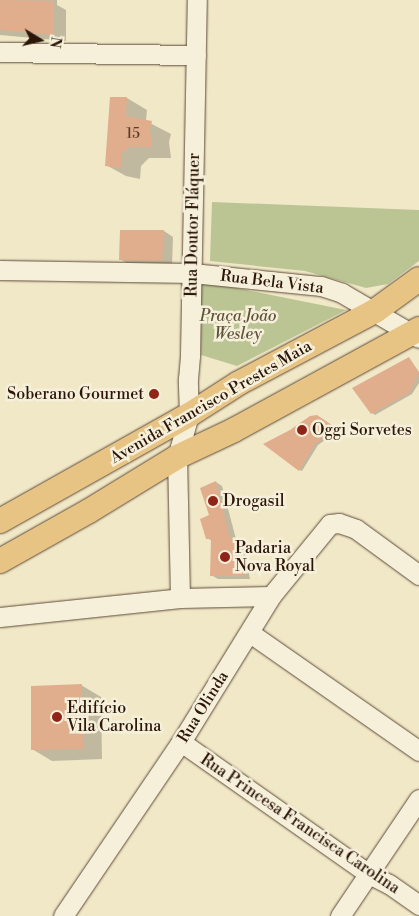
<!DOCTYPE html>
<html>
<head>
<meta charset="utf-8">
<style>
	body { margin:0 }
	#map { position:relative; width:419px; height:916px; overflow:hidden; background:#f1e8c7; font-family:"Libre Bodoni",serif }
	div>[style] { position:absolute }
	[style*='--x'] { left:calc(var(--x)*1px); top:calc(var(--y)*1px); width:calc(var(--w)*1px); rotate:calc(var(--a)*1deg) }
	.green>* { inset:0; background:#bbc594 }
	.shadow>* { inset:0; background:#0003 }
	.building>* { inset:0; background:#e0ad8d }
	.roads { filter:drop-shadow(0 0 1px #5d4a38) drop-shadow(0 0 1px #5d4a38) }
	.minor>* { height:19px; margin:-9.5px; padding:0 9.5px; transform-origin:9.5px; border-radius:9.5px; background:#f6f0db }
	.major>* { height:24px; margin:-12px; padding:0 12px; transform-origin:12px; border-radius:12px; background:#e8c484 }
	.dots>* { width:14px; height:14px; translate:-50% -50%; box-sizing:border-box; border:2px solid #f6f0db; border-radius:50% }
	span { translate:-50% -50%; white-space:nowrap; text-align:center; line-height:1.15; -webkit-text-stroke:5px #f6f0db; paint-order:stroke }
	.number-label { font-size:14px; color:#593c2a }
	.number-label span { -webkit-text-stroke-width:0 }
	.street-label { font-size:16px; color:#2c1609 }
	.park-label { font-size:16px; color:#5e533a; font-style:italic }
	.poi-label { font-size:16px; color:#2c1609 }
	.right { translate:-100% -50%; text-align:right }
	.left { translate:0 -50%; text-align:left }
	.north { position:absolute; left:15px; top:15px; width:50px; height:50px; -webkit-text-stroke:4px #f6f0db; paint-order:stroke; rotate:99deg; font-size:14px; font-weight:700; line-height:20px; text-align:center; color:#2c1609 }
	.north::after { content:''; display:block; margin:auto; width:18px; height:22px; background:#2c1609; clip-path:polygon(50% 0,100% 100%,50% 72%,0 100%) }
</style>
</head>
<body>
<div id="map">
	<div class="green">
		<i style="clip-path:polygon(212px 202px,419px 210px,419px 261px,388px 284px,366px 288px,305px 271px,210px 261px)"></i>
		<i style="clip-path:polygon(201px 281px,346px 310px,237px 366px,201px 355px)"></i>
	</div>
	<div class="shadow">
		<i style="clip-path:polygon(0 0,57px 0,57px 5px,66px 10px,66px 41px,0 35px)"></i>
		<i style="clip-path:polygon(111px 98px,127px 98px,147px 110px,146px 121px,171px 134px,169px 142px,171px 158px,149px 158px,141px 166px,140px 179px,126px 176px,106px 165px)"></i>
		<i style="clip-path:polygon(164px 231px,173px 237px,172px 266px,130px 265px,120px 259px)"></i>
		<i style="clip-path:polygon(409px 358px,419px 372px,419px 383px,412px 394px,375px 415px,372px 413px,354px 388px)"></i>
		<i style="clip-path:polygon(316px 416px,334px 428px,335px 433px,318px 445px,302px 471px,299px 470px)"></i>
		<i style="clip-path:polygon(216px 482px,222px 486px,236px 539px,243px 543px,250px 579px,218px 579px,211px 575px,212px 541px,207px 538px)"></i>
		<i style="clip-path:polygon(81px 685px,101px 697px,102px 759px,52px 761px,32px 749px)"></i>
	</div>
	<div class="building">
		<i style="clip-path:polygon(0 0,54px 1px,54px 35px,0 30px)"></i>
		<i style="clip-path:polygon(110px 97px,127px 97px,126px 116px,152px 121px,150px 130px,152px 147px,129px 147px,121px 154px,121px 168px,105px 166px)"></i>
		<i style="clip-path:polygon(120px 230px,164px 230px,162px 261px,119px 260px)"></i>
		<i style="clip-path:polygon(409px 357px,419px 373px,409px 393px,371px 414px,352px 388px)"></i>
		<i style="clip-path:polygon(317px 415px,332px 425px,332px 432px,315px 444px,299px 471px,263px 444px,290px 430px,310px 416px)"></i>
		<i style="clip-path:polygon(216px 481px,230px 538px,237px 538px,244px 576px,210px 576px,211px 539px,206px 539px,200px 519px,209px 515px,200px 488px)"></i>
		<i style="clip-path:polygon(82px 684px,83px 749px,31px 750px,31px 686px)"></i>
	</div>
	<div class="roads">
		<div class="minor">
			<i style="--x:0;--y:52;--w:196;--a:0.9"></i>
			<i style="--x:0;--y:270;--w:192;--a:0.9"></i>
			<i style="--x:192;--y:273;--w:130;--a:5.8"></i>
			<i style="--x:321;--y:286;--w:22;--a:18"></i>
			<i style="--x:342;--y:293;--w:89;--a:30.3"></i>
			<i style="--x:180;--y:598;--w:141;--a:-91.2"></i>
			<i style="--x:177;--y:457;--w:44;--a:-74.1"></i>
			<i style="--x:189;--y:415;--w:36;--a:-92"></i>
			<i style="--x:188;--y:379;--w:24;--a:-85"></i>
			<i style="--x:190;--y:355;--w:355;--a:-88.9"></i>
			<i style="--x:0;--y:617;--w:181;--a:-6"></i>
			<i style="--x:180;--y:598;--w:91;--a:-1.3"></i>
			<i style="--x:250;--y:633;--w:206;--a:34.9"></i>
			<i style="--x:181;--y:742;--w:230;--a:35.1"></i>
			<i style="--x:369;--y:874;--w:22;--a:27"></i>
			<i style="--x:389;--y:884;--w:37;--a:35"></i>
			<i style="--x:63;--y:916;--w:210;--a:-55.9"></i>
			<i style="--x:181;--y:742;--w:172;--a:-58.3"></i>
			<i style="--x:271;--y:596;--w:93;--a:-50.7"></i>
			<i style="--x:330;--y:524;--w:9;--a:-6"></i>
			<i style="--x:339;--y:523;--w:18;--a:19"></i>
			<i style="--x:356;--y:529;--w:78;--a:36.1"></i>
			<i style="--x:340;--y:916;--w:141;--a:-56"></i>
		</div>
		<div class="major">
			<i style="--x:0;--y:521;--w:217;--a:-29.3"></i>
			<i style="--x:189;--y:415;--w:59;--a:-32.6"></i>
			<i style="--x:239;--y:383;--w:154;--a:-27.9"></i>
			<i style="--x:375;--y:311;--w:54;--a:-36"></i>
			<i style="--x:0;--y:561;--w:102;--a:-29.3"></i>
			<i style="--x:89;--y:511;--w:103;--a:-31.5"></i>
			<i style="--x:177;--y:457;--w:63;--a:-25.3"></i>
			<i style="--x:234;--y:430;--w:211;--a:-28.6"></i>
		</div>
	</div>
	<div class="dots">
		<i style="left:154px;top:394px;background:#8f2418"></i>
		<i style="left:302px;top:430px;background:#8f2418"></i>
		<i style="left:213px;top:501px;background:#8f2418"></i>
		<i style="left:225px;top:557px;background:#8f2418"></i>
		<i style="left:57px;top:717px;background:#8f2418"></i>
	</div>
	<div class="number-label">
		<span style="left:133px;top:134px">15</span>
	</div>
	<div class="street-label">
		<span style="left:193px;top:225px;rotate:-89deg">Rua Doutor Fláquer</span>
		<span style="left:272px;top:282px;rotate:7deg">Rua Bela Vista</span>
		<span style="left:211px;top:402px;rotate:-30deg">Avenida Francisco Prestes Maia</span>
		<span style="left:203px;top:707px;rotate:-58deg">Rua Olinda</span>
		<span style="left:300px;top:824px;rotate:34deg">Rua Princesa Francisca Carolina</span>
	</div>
	<div class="park-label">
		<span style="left:238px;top:325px">Praça João<br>Wesley</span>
	</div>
	<div class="poi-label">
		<span class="right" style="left:144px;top:394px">Soberano Gourmet</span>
		<span class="left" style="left:312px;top:430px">Oggi Sorvetes</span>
		<span class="left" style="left:223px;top:501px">Drogasil</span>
		<span class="left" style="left:235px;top:557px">Padaria<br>Nova Royal</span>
		<span class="left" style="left:67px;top:717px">Edifício<br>Vila Carolina</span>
	</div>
	<div class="north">N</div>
</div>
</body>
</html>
